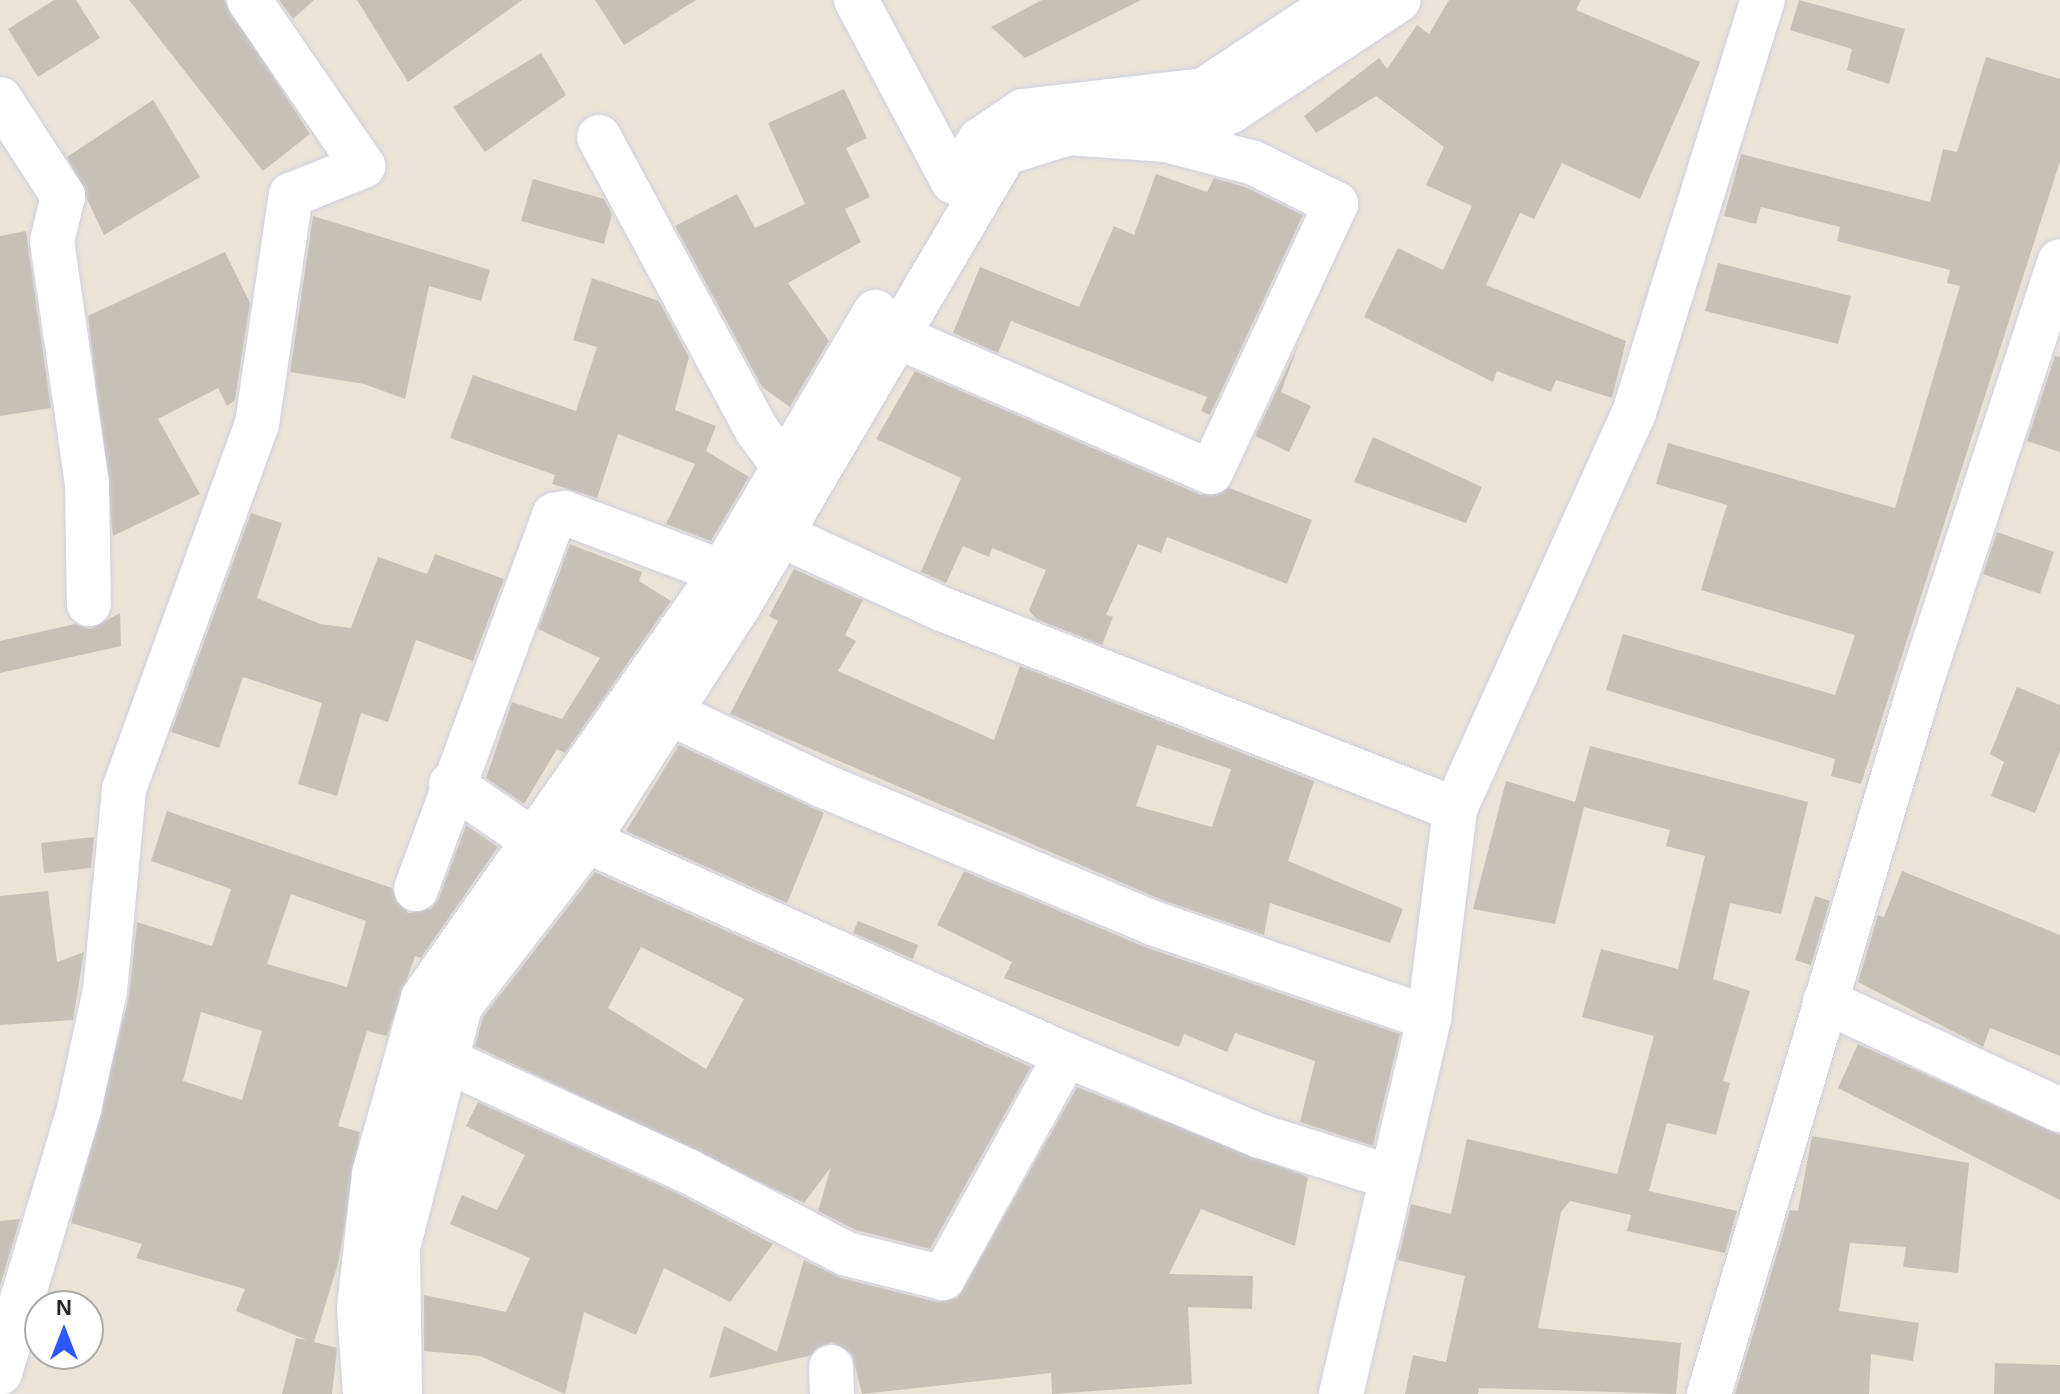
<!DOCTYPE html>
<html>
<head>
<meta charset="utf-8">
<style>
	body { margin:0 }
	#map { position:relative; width:2060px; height:1394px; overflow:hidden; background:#ece3d7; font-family:Arial,sans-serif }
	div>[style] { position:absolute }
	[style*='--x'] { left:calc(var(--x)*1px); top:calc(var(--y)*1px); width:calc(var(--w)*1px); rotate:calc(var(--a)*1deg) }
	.building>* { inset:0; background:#c7c0b7 }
	.roads { filter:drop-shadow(0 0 2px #ccd0e3) drop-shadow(0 0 2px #ccd0e3) }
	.minor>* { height:44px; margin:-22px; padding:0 22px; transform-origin:22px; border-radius:22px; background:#fff }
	span { translate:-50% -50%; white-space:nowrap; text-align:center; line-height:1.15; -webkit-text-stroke:7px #fff; paint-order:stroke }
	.north { position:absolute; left:24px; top:1290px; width:80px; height:80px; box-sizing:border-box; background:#fff; border:2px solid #a9a9a9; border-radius:50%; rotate:0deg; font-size:22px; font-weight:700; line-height:32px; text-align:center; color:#272727 }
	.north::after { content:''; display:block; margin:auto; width:28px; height:36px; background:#3058ff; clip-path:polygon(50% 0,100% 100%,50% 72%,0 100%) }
</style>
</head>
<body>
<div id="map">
	<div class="building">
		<i style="clip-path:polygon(54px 0,76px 0,100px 38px,38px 77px,8px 29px)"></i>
		<i style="clip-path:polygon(129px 0,224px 0,310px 134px,263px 171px)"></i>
		<i style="clip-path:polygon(279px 0,314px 0,293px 19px)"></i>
		<i style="clip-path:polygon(357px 0,522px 0,408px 82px)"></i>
		<i style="clip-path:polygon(595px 0,696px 0,624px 45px)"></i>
		<i style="clip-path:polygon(1042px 0,1141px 0,1025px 58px,991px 27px)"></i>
		<i style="clip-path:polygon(1449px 0,1581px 0,1576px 10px,1700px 62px,1640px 199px,1562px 163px,1534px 219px,1520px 213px,1486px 285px,1626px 341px,1612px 398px,1556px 380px,1551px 392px,1497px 371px,1493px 382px,1364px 317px,1398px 248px,1443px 270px,1472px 206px,1426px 185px,1444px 147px,1376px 96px,1316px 133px,1304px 116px,1379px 58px,1387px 69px,1417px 25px,1429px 34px)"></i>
		<i style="clip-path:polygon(1799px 0,1905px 29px,1889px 84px,1847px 70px,1852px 49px,1790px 30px)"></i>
		<i style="clip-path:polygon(541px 53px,566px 95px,485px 152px,453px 107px)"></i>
		<i style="clip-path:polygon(1986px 57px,2060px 79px,2060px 161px,1861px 784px,1831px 776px,1835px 759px,1606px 690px,1623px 634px,1835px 695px,1855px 635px,1701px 590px,1727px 505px,1656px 484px,1668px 443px,1895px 508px,1960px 286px,1947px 283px,1950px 270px,1837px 241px,1840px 227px,1761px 207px,1756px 224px,1724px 216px,1741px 154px,1930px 202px,1943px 149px,1957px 152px)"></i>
		<i style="clip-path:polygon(844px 89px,867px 138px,846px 148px,870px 197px,845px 209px,861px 242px,788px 283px,829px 341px,790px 407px,762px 387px,675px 226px,737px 194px,755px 228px,805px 204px,768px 123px)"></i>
		<i style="clip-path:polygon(153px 100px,200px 177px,104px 235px,67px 157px)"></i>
		<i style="clip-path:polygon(1156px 174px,1207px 192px,1214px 178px,1245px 187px,1303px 215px,1210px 415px,1201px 411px,1207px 397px,1011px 321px,998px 353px,953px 333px,980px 267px,1079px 307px,1114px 226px,1134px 235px)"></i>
		<i style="clip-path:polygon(533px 179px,604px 199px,612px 214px,604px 244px,521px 221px)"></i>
		<i style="clip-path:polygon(313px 216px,490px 270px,481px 301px,429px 286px,405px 399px,364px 384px,290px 372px)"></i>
		<i style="clip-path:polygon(26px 231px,51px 408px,0 416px,0 236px)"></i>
		<i style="clip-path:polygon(225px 252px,250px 303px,235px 400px,227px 406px,218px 388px,158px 419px,200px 494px,113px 536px,88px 316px)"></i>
		<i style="clip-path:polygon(1718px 263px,1851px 296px,1838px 344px,1705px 311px)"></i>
		<i style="clip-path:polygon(592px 278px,659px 301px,689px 357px,675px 410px,716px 426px,706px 451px,749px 477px,711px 541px,666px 524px,695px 464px,618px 434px,597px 498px,552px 484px,555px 475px,450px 438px,473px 375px,576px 411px,597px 347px,573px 340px)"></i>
		<i style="clip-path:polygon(1299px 343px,1281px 392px,1311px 406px,1289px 452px,1255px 436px)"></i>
		<i style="clip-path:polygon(2055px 356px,2060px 357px,2060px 452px,2027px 441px)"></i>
		<i style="clip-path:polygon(915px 371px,1201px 495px,1229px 488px,1312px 520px,1287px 584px,1167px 537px,1161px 553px,1138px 544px,1106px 615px,1113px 617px,1102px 645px,1036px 619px,1029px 610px,1046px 570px,992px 548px,989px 557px,963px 546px,946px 583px,921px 572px,961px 478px,876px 439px)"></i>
		<i style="clip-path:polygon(1373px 437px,1482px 487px,1466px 523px,1354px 482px)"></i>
		<i style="clip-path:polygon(251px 513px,282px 523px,257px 598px,320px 624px,351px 628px,378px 557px,427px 574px,435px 554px,504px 579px,473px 661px,416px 640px,388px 722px,361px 713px,337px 796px,298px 784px,322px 703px,243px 677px,219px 748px,171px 732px)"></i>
		<i style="clip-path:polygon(1997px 532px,2054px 552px,2040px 594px,1983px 574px)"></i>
		<i style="clip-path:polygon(570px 544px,642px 572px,639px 581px,671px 601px,565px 753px,557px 749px,524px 804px,486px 778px,512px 702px,562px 719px,600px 658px,538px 629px)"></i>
		<i style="clip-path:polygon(evenodd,794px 569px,863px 600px,845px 635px,856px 641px,838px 671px,994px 740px,1020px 666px,1314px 781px,1288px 861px,1403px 909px,1390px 943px,1270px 903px,1264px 935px,1162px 900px,730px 714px,778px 621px,769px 616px,794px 569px,1157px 745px,1231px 769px,1212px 827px,1136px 806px,1157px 745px)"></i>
		<i style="clip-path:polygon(120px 613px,121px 646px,0 673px,0 641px,75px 624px,90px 629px)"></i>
		<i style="clip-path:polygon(2017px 687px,2060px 705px,2060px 751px,2035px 813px,1991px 796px,2004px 762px,1990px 754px)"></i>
		<i style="clip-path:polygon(679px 745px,824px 813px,787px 903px,626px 831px)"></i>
		<i style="clip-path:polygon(1590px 746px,1808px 802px,1781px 914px,1730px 903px,1713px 979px,1750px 991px,1723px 1081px,1730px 1083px,1716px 1135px,1667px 1123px,1649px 1191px,1737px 1211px,1725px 1253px,1627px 1231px,1631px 1215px,1570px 1201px,1561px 1212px,1538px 1328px,1681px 1343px,1676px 1394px,1479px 1388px,1478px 1394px,1405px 1394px,1413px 1355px,1446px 1362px,1465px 1276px,1398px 1260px,1411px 1204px,1451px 1214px,1467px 1139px,1617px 1174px,1654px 1036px,1582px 1017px,1601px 949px,1678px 969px,1705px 856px,1666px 846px,1670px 830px,1584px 807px,1555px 924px,1473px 909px,1506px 781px,1575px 802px)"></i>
		<i style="clip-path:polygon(evenodd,167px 811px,392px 888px,408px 913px,431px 909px,439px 898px,466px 825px,498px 847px,421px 958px,415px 956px,387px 1036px,367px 1031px,338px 1126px,360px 1132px,339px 1260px,314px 1342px,337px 1348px,332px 1394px,282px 1394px,296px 1338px,307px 1340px,236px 1311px,245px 1289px,136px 1258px,142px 1244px,71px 1223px,129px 996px,137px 922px,212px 946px,231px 889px,151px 861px,167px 811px,291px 894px,366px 921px,347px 987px,267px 964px,291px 894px,167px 811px,201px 1012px,262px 1031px,242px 1100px,183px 1081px,201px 1012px)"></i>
		<i style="clip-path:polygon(94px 837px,91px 868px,44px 873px,41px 843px)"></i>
		<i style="clip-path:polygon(964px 871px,1145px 947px,1400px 1034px,1373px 1146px,1300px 1122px,1315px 1061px,1235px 1033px,1227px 1052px,1184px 1034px,1179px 1047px,1004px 978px,1012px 962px,937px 925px)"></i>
		<i style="clip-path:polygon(1902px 871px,2060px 935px,2060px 1056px,1990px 1028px,1983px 1047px,1858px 982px,1878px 915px,1884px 917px)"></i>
		<i style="clip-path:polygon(evenodd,595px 872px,1031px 1067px,930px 1249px,856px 1230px,818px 1211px,831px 1167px,804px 1203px,475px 1046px,483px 1017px,595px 872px,641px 947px,744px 999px,706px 1069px,608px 1008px,641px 947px)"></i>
		<i style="clip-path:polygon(48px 891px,57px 962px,84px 952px,73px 1020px,0 1025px,0 896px)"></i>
		<i style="clip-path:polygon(1815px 896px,1830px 901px,1811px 965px,1795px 960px)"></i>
		<i style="clip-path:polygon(858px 921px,918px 945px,913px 959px,853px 933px)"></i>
		<i style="clip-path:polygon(1858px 1044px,2060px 1135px,2060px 1200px,1838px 1088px)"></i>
		<i style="clip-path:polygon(1077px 1087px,1308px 1177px,1295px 1246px,1201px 1209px,1169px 1274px,1253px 1276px,1252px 1309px,1188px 1307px,1192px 1384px,1052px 1394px,1051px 1373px,862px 1394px,852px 1354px,831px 1342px,809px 1356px,709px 1378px,724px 1326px,777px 1352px,804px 1260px,841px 1278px,937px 1302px,958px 1298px)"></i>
		<i style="clip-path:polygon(478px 1102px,677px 1193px,773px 1244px,730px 1302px,664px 1268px,636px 1335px,584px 1312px,565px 1394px,480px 1356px,424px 1351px,424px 1295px,506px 1312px,530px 1258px,450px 1224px,462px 1195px,497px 1210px,525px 1155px,466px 1126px)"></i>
		<i style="clip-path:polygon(1812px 1136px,1969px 1163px,1958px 1273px,1903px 1267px,1906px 1247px,1850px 1243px,1839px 1311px,1919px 1323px,1913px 1361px,1871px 1354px,1869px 1394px,1735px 1394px,1790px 1210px,1798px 1211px)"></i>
		<i style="clip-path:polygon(20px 1219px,0 1286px,0 1221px)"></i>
		<i style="clip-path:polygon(1995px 1363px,2060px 1365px,2060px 1394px,1994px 1394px)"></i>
	</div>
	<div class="roads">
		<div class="minor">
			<i style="--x:856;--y:0;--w:206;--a:61.9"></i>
			<i style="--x:0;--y:99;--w:116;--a:57"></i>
			<i style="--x:63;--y:196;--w:46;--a:103.7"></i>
			<i style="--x:52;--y:241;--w:245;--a:81.8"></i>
			<i style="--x:87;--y:483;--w:121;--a:89.1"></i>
			<i style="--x:599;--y:137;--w:333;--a:61.7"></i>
			<i style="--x:757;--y:430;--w:68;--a:54"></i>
			<i style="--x:969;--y:158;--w:21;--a:-59"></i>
			<i style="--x:980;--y:140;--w:52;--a:-34"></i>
			<i style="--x:1023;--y:111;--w:182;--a:-6.6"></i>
			<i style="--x:1204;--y:90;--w:163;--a:-33.5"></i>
			<i style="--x:894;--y:335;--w:345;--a:23.4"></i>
			<i style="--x:1211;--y:472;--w:296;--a:-65"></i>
			<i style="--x:1336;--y:204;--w:92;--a:-153.4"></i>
			<i style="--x:1254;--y:163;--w:91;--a:-165.4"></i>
			<i style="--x:1166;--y:140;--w:11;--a:-124"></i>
			<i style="--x:783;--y:536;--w:175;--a:24.7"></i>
			<i style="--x:942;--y:609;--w:551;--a:21.3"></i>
			<i style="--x:668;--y:712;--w:173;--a:25.4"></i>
			<i style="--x:824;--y:786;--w:356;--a:22.6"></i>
			<i style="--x:1153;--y:923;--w:292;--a:19"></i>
			<i style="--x:451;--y:784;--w:101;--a:34.5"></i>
			<i style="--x:587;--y:841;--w:525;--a:24.07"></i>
			<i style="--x:1066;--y:1055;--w:210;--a:22.7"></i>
			<i style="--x:1260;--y:1136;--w:133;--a:17.5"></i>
			<i style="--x:416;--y:889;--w:399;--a:-69.7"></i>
			<i style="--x:554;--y:515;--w:11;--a:-10"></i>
			<i style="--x:565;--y:513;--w:168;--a:20.6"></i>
			<i style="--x:1825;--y:1001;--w:259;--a:24.9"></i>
			<i style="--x:419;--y:1048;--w:296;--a:24.6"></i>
			<i style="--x:688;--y:1171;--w:179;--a:27.6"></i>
			<i style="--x:847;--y:1254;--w:99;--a:14"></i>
			<i style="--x:943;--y:1278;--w:255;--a:-61.1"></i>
			<i style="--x:831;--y:1367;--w:27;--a:88"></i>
			<i style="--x:0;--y:1373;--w:276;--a:-73.3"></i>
			<i style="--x:79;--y:1109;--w:121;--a:-77.6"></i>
			<i style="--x:105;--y:991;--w:203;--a:-84.6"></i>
			<i style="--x:124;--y:789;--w:388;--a:-70"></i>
			<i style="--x:257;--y:424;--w:232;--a:-81.6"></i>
			<i style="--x:291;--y:195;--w:78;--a:-21.9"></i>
			<i style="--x:363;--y:166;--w:201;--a:-124.5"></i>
			<i style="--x:365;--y:1394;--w:86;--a:-94"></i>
			<i style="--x:359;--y:1308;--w:135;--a:-83.6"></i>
			<i style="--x:374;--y:1174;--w:183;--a:-74.4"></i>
			<i style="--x:423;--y:998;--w:520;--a:-54.94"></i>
			<i style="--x:722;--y:572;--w:302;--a:-59.5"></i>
			<i style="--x:400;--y:1394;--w:146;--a:-90.8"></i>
			<i style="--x:398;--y:1248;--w:250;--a:-75.6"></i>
			<i style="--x:460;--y:1006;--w:208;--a:-52.4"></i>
			<i style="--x:587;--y:841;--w:278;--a:-57.2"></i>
			<i style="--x:738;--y:607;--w:527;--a:-59.54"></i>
			<i style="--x:1005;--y:153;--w:67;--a:-17.4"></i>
			<i style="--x:1069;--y:133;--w:97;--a:4.1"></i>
			<i style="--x:1166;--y:140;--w:71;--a:-24"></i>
			<i style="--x:1231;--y:111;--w:201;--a:-33.5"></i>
			<i style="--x:1341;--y:1394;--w:386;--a:-76.8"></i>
			<i style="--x:1429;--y:1018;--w:211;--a:-82.9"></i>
			<i style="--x:1455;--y:809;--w:435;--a:-65.7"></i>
			<i style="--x:1634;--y:413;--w:433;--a:-72.7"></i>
			<i style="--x:1709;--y:1394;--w:739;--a:-73.4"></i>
			<i style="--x:1920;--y:686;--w:447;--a:-71.8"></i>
		</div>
	</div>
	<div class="north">N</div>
</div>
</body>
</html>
